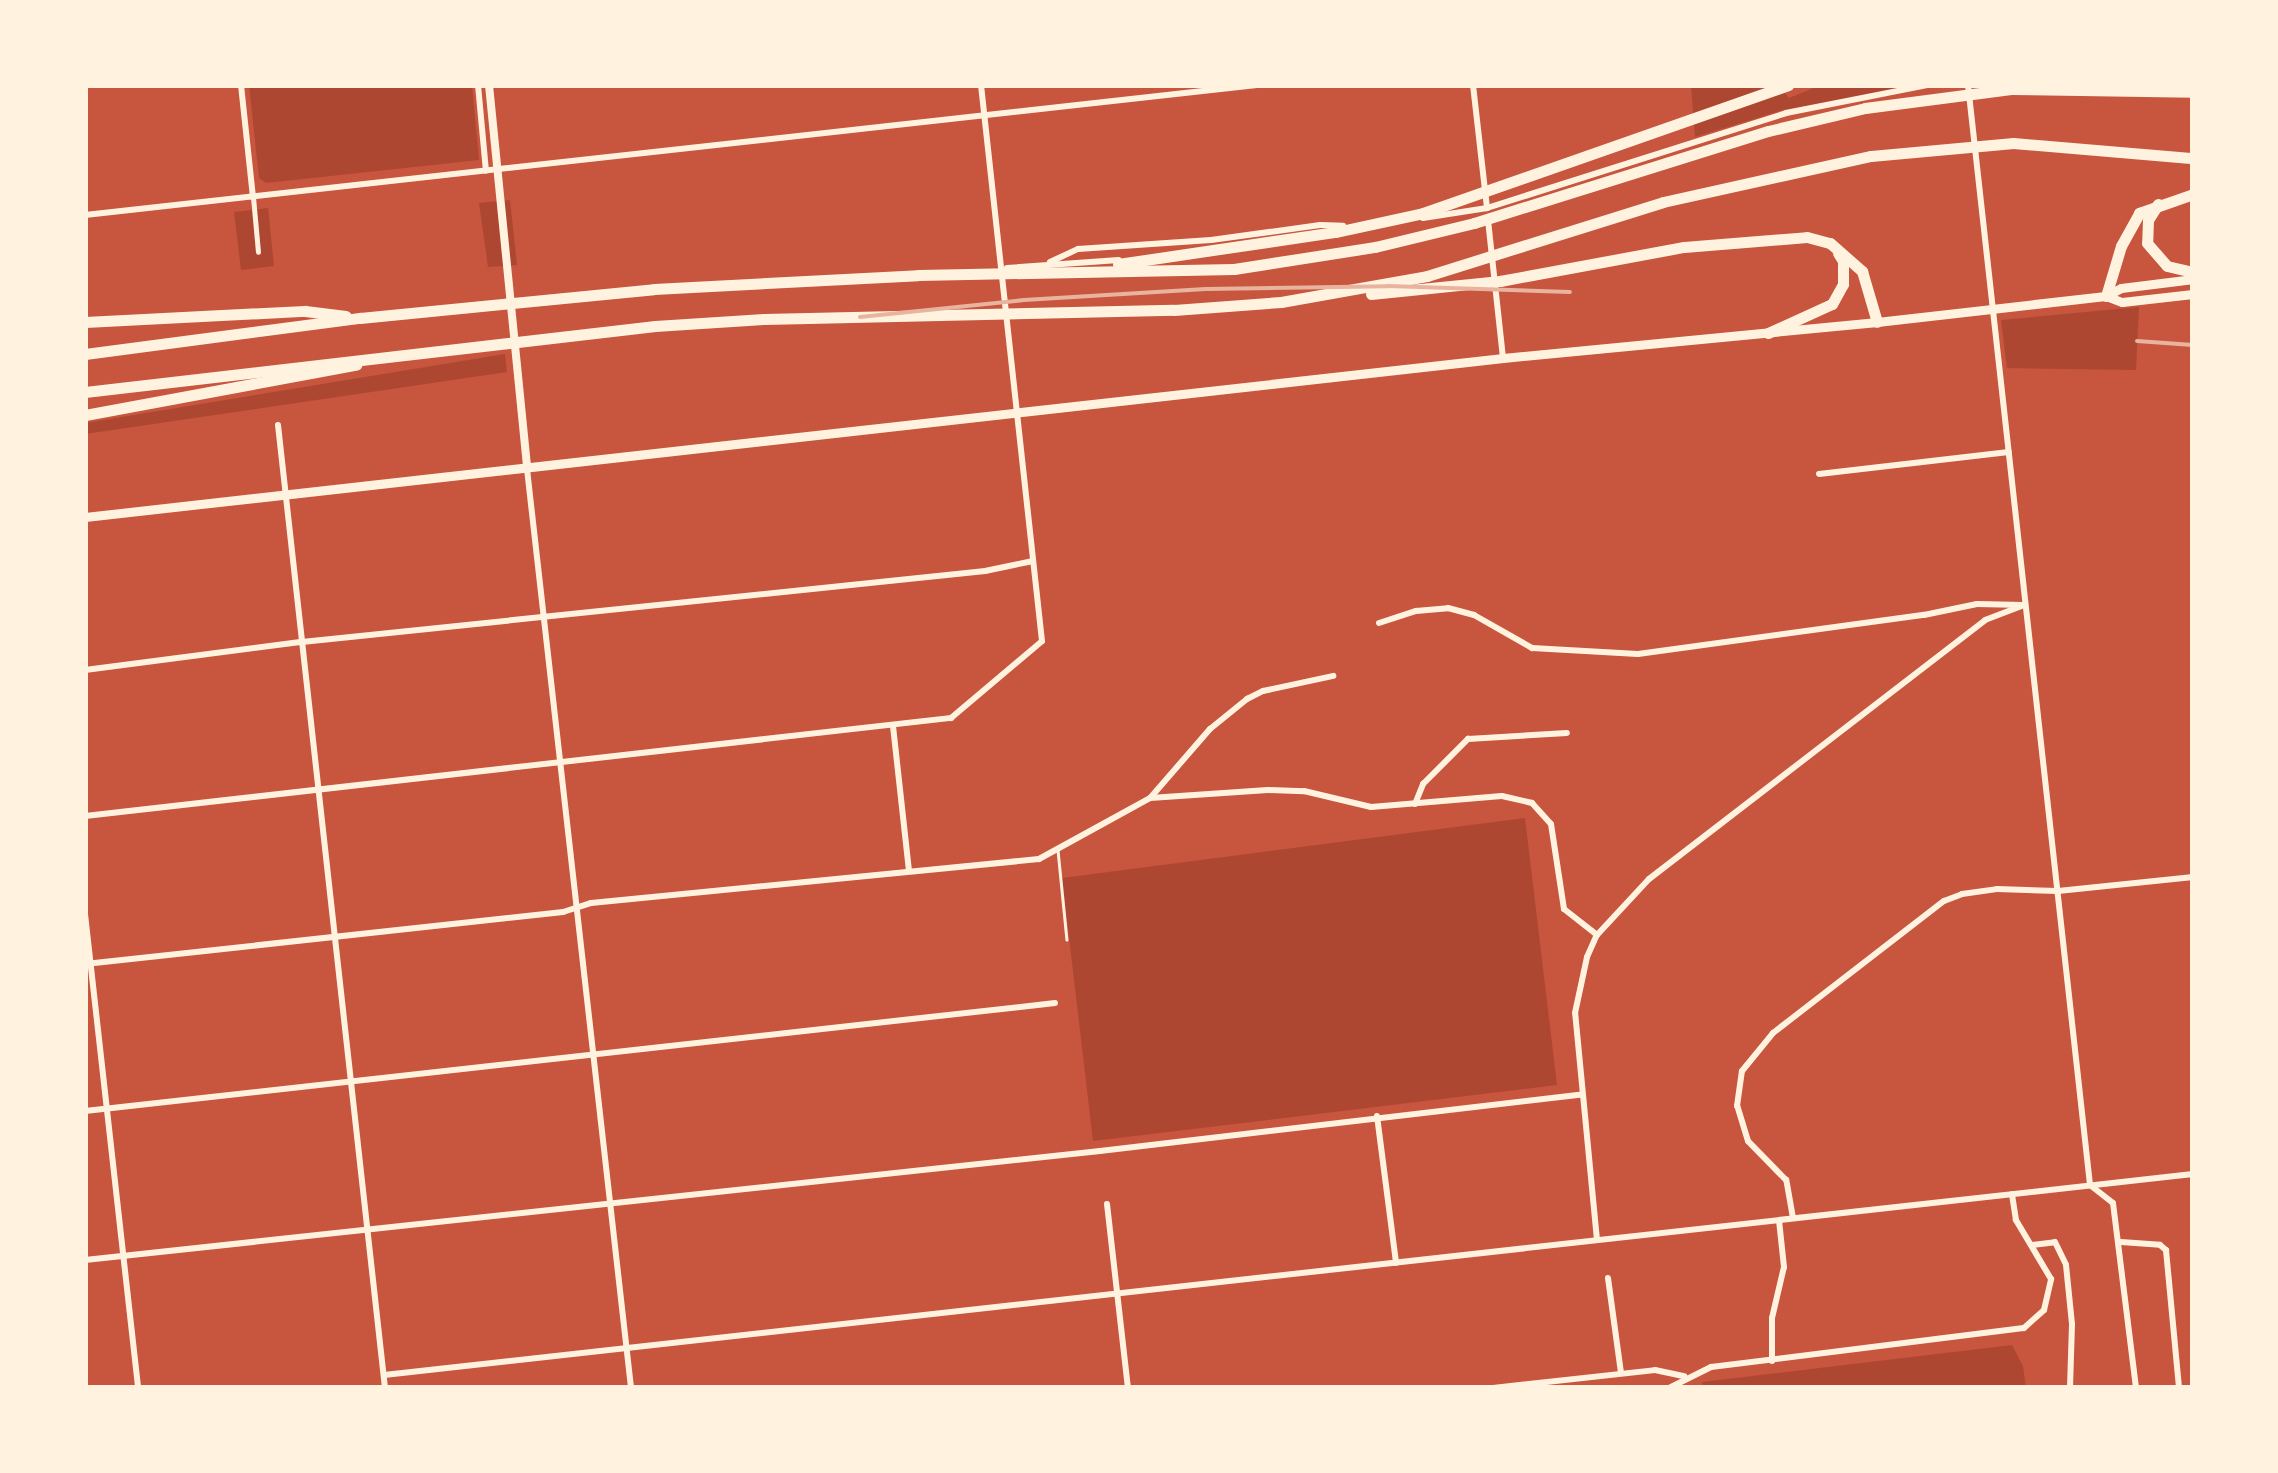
<!DOCTYPE html>
<html>
<head>
<meta charset="utf-8">
<style>
	body { margin:0 }
	#map { position:relative; width:2278px; height:1473px; overflow:hidden; background:#c8553d; font-family:"Noto Serif",serif }
	div>[style] { position:absolute }
	[style*='--x'] { left:calc(var(--x)*1px); top:calc(var(--y)*1px); width:calc(var(--w)*1px); rotate:calc(var(--a)*1deg) }
	.green>* { inset:0; background:#ae4732 }
	.service>* { height:2.5px; margin:-1.25px; padding:0 1.25px; transform-origin:1.25px; border-radius:1.25px; background:#fff3e0 }
	.pedestrian>* { height:5px; margin:-2.5px; padding:0 2.5px; transform-origin:2.5px; border-radius:2.5px; background:#fff3e0 }
	.minor>* { height:6px; margin:-3px; padding:0 3px; transform-origin:3px; border-radius:3px; background:#fff3e0 }
	.tertiary>* { height:8px; margin:-4px; padding:0 4px; transform-origin:4px; border-radius:4px; background:#fff3e0 }
	.secondary>* { height:9px; margin:-4.5px; padding:0 4.5px; transform-origin:4.5px; border-radius:4.5px; background:#fff3e0 }
	.primary>* { height:9px; margin:-4.5px; padding:0 4.5px; transform-origin:4.5px; border-radius:4.5px; background:#fff3e0 }
	.motorway>* { height:11px; margin:-5.5px; padding:0 5.5px; transform-origin:5.5px; border-radius:5.5px; background:#fff3e0 }
	.rail>* { height:4px; margin:-2px; padding:0 2px; transform-origin:2px; border-radius:2px; background:#e9b49f }
	span { translate:-50% -50%; white-space:nowrap; text-align:center; line-height:1.15; -webkit-text-stroke:8px #fff3e0; paint-order:stroke }
	.frame { position:absolute; inset:0; border:88px solid #fff3e0; pointer-events:none }
</style>
</head>
<body>
<div id="map">
	<div class="green">
		<i style="clip-path:polygon(249px 85px,472px 85px,479px 160px,266px 183px,259px 178px)"></i>
		<i style="clip-path:polygon(1691px 85px,1778px 85px,1789px 98px,1821px 85px,1907px 88px,1783px 110px,1695px 137px)"></i>
		<i style="clip-path:polygon(510px 200px,517px 265px,488px 267px,479px 203px)"></i>
		<i style="clip-path:polygon(268px 208px,274px 266px,241px 270px,234px 212px)"></i>
		<i style="clip-path:polygon(2139px 307px,2136px 370px,2007px 368px,2001px 320px)"></i>
		<i style="clip-path:polygon(505px 354px,507px 372px,85px 434px,85px 423px)"></i>
		<i style="clip-path:polygon(1525px 818px,1557px 1085px,1093px 1141px,1062px 878px)"></i>
		<i style="clip-path:polygon(2012px 1345px,2023px 1366px,2026px 1388px,1704px 1388px,1702px 1382px)"></i>
	</div>
	<div class="service">
		<i style="--x:1058;--y:850;--w:90;--a:84.3"></i>
	</div>
	<div class="pedestrian">
		<i style="--x:253;--y:197;--w:55;--a:84.8"></i>
	</div>
	<div class="minor">
		<i style="--x:241;--y:85;--w:113;--a:83.9"></i>
		<i style="--x:478;--y:85;--w:86;--a:84.7"></i>
		<i style="--x:1473;--y:85;--w:124;--a:83.5"></i>
		<i style="--x:1968;--y:85;--w:1107;--a:83.67"></i>
		<i style="--x:2090;--y:1185;--w:29;--a:38"></i>
		<i style="--x:2113;--y:1203;--w:186;--a:82.9"></i>
		<i style="--x:85;--y:215;--w:1179;--a:-6.33"></i>
		<i style="--x:1423;--y:218;--w:65;--a:-8.9"></i>
		<i style="--x:1487;--y:208;--w:314;--a:-17.6"></i>
		<i style="--x:1786;--y:113;--w:145;--a:-11.2"></i>
		<i style="--x:1488;--y:220;--w:139;--a:83.8"></i>
		<i style="--x:1050;--y:262;--w:31;--a:-25"></i>
		<i style="--x:1078;--y:249;--w:133;--a:-3.9"></i>
		<i style="--x:1211;--y:240;--w:110;--a:-7.8"></i>
		<i style="--x:1320;--y:225;--w:23;--a:2"></i>
		<i style="--x:1007;--y:268;--w:112;--a:-4.1"></i>
		<i style="--x:278;--y:425;--w:969;--a:83.66"></i>
		<i style="--x:527;--y:469;--w:925;--a:83.54"></i>
		<i style="--x:1819;--y:474;--w:191;--a:-6.6"></i>
		<i style="--x:1379;--y:623;--w:39;--a:-18"></i>
		<i style="--x:1416;--y:611;--w:32;--a:-5"></i>
		<i style="--x:1448;--y:608;--w:27;--a:15"></i>
		<i style="--x:1474;--y:615;--w:67;--a:29.6"></i>
		<i style="--x:1532;--y:648;--w:106;--a:3.2"></i>
		<i style="--x:1638;--y:654;--w:289;--a:-7.8"></i>
		<i style="--x:1924;--y:615;--w:54;--a:-11.7"></i>
		<i style="--x:1977;--y:604;--w:46;--a:1.2"></i>
		<i style="--x:85;--y:670;--w:219;--a:-7.4"></i>
		<i style="--x:302;--y:642;--w:687;--a:-5.93"></i>
		<i style="--x:985;--y:571;--w:49;--a:-11.8"></i>
		<i style="--x:893;--y:726;--w:146;--a:83.7"></i>
		<i style="--x:1151;--y:797;--w:90;--a:-49.1"></i>
		<i style="--x:1210;--y:729;--w:48;--a:-39"></i>
		<i style="--x:1247;--y:699;--w:18;--a:-27"></i>
		<i style="--x:1263;--y:691;--w:72;--a:-12.1"></i>
		<i style="--x:1415;--y:804;--w:22;--a:-68"></i>
		<i style="--x:1423;--y:784;--w:64;--a:-45"></i>
		<i style="--x:1468;--y:739;--w:99;--a:-3.5"></i>
		<i style="--x:85;--y:816;--w:872;--a:-6.46"></i>
		<i style="--x:951;--y:718;--w:119;--a:-40.2"></i>
		<i style="--x:1042;--y:641;--w:559;--a:-96.26"></i>
		<i style="--x:85;--y:914;--w:477;--a:83.6"></i>
		<i style="--x:85;--y:964;--w:481;--a:-6.2"></i>
		<i style="--x:563;--y:912;--w:29;--a:-18"></i>
		<i style="--x:591;--y:903;--w:450;--a:-5.6"></i>
		<i style="--x:1039;--y:859;--w:127;--a:-28.8"></i>
		<i style="--x:1150;--y:798;--w:118;--a:-3.9"></i>
		<i style="--x:1268;--y:790;--w:36;--a:2"></i>
		<i style="--x:1304;--y:791;--w:69;--a:13.4"></i>
		<i style="--x:1371;--y:807;--w:131;--a:-4.8"></i>
		<i style="--x:1502;--y:796;--w:31;--a:13"></i>
		<i style="--x:1532;--y:803;--w:28;--a:48"></i>
		<i style="--x:1551;--y:824;--w:86;--a:81.3"></i>
		<i style="--x:1564;--y:909;--w:42;--a:38.2"></i>
		<i style="--x:85;--y:1111;--w:976;--a:-6.35"></i>
		<i style="--x:1377;--y:1116;--w:148;--a:82.6"></i>
		<i style="--x:1107;--y:1204;--w:185;--a:83.5"></i>
		<i style="--x:1793;--y:1218;--w:39;--a:-100"></i>
		<i style="--x:1786;--y:1180;--w:54;--a:-134.3"></i>
		<i style="--x:1748;--y:1141;--w:37;--a:-107"></i>
		<i style="--x:1737;--y:1106;--w:35;--a:-82"></i>
		<i style="--x:1742;--y:1071;--w:49;--a:-50.8"></i>
		<i style="--x:1773;--y:1033;--w:216;--a:-37.7"></i>
		<i style="--x:1944;--y:901;--w:19;--a:-21"></i>
		<i style="--x:1962;--y:894;--w:35;--a:-8"></i>
		<i style="--x:1997;--y:889;--w:61;--a:1.9"></i>
		<i style="--x:2058;--y:891;--w:136;--a:-5.9"></i>
		<i style="--x:1597;--y:1240;--w:228;--a:-95.5"></i>
		<i style="--x:1575;--y:1013;--w:57;--a:-77.9"></i>
		<i style="--x:1587;--y:957;--w:24;--a:-66"></i>
		<i style="--x:1597;--y:935;--w:76;--a:-47.1"></i>
		<i style="--x:1649;--y:879;--w:424;--a:-37.6"></i>
		<i style="--x:1985;--y:620;--w:42;--a:-21"></i>
		<i style="--x:2121;--y:1242;--w:39;--a:4"></i>
		<i style="--x:2160;--y:1245;--w:8;--a:40"></i>
		<i style="--x:2166;--y:1250;--w:139;--a:84.6"></i>
		<i style="--x:2032;--y:1245;--w:23;--a:-7"></i>
		<i style="--x:2055;--y:1242;--w:25;--a:64"></i>
		<i style="--x:2066;--y:1265;--w:59;--a:84.2"></i>
		<i style="--x:2072;--y:1324;--w:64;--a:91.8"></i>
		<i style="--x:85;--y:1260;--w:1021;--a:-6.13"></i>
		<i style="--x:1100;--y:1151;--w:485;--a:-6.7"></i>
		<i style="--x:1608;--y:1278;--w:96;--a:82.2"></i>
		<i style="--x:1772;--y:1361;--w:43;--a:-90"></i>
		<i style="--x:1772;--y:1318;--w:52;--a:-76.8"></i>
		<i style="--x:1784;--y:1267;--w:47;--a:-96.1"></i>
		<i style="--x:384;--y:1375;--w:1820;--a:-6.34"></i>
		<i style="--x:1493;--y:1388;--w:163;--a:-6.3"></i>
		<i style="--x:1655;--y:1370;--w:30;--a:12"></i>
		<i style="--x:1669;--y:1388;--w:47;--a:-26.6"></i>
		<i style="--x:1711;--y:1367;--w:315;--a:-7.1"></i>
		<i style="--x:2024;--y:1328;--w:27;--a:-42"></i>
		<i style="--x:2044;--y:1310;--w:32;--a:-77"></i>
		<i style="--x:2051;--y:1279;--w:69;--a:-120.7"></i>
		<i style="--x:2016;--y:1220;--w:26;--a:-99"></i>
	</div>
	<div class="tertiary">
		<i style="--x:489;--y:85;--w:386;--a:84.3"></i>
	</div>
	<div class="secondary">
		<i style="--x:85;--y:517;--w:1427;--a:-6.4"></i>
		<i style="--x:1503;--y:358;--w:376;--a:-5.5"></i>
	</div>
	<div class="primary">
		<i style="--x:2106;--y:296;--w:17;--a:21"></i>
		<i style="--x:2122;--y:302;--w:71;--a:-6.4"></i>
		<i style="--x:1877;--y:322;--w:230;--a:-6.5"></i>
		<i style="--x:2106;--y:296;--w:17;--a:-28"></i>
		<i style="--x:2121;--y:288;--w:73;--a:-7.1"></i>
	</div>
	<div class="motorway">
		<i style="--x:2158;--y:204;--w:19;--a:122"></i>
		<i style="--x:2148;--y:220;--w:23;--a:92"></i>
		<i style="--x:2147;--y:243;--w:30;--a:49"></i>
		<i style="--x:2167;--y:266;--w:27;--a:13"></i>
		<i style="--x:1118;--y:264;--w:220;--a:-8.4"></i>
		<i style="--x:1336;--y:232;--w:89;--a:-12.3"></i>
		<i style="--x:1423;--y:213;--w:387;--a:-19.3"></i>
		<i style="--x:1371;--y:294;--w:130;--a:-5.8"></i>
		<i style="--x:1500;--y:281;--w:187;--a:-10.5"></i>
		<i style="--x:1684;--y:247;--w:123;--a:-4.6"></i>
		<i style="--x:1807;--y:237;--w:24;--a:15"></i>
		<i style="--x:1830;--y:243;--w:43;--a:41.2"></i>
		<i style="--x:1862;--y:271;--w:53;--a:73.6"></i>
		<i style="--x:2106;--y:296;--w:52;--a:-73.3"></i>
		<i style="--x:2121;--y:246;--w:38;--a:-61"></i>
		<i style="--x:2139;--y:213;--w:57;--a:-19.4"></i>
		<i style="--x:85;--y:322;--w:220;--a:-2.9"></i>
		<i style="--x:305;--y:311;--w:41;--a:7"></i>
		<i style="--x:1768;--y:333;--w:70;--a:-24.4"></i>
		<i style="--x:1832;--y:304;--w:23;--a:-61"></i>
		<i style="--x:1843;--y:284;--w:23;--a:-90"></i>
		<i style="--x:1843;--y:261;--w:9;--a:-122"></i>
		<i style="--x:85;--y:354;--w:277;--a:-7.5"></i>
		<i style="--x:360;--y:318;--w:295;--a:-5.6"></i>
		<i style="--x:654;--y:289;--w:264;--a:-3"></i>
		<i style="--x:918;--y:275;--w:316;--a:-1.1"></i>
		<i style="--x:1234;--y:269;--w:143;--a:-8.9"></i>
		<i style="--x:1375;--y:247;--w:102;--a:-13.6"></i>
		<i style="--x:1474;--y:223;--w:308;--a:-17.4"></i>
		<i style="--x:1768;--y:131;--w:100;--a:-13.3"></i>
		<i style="--x:1865;--y:108;--w:147;--a:-7.4"></i>
		<i style="--x:2011;--y:89;--w:182;--a:0.9"></i>
		<i style="--x:85;--y:392;--w:574;--a:-6.6"></i>
		<i style="--x:655;--y:326;--w:109;--a:-3.7"></i>
		<i style="--x:764;--y:319;--w:410;--a:-1.3"></i>
		<i style="--x:1174;--y:310;--w:107;--a:-4.3"></i>
		<i style="--x:1281;--y:302;--w:148;--a:-10.1"></i>
		<i style="--x:1427;--y:276;--w:247;--a:-17.4"></i>
		<i style="--x:1663;--y:202;--w:213;--a:-12.5"></i>
		<i style="--x:1871;--y:156;--w:143;--a:-5.2"></i>
		<i style="--x:2013;--y:143;--w:181;--a:4.8"></i>
		<i style="--x:85;--y:415;--w:276;--a:-10.5"></i>
	</div>
	<div class="rail">
		<i style="--x:860;--y:317;--w:165;--a:-5.9"></i>
		<i style="--x:1024;--y:300;--w:182;--a:-3.5"></i>
		<i style="--x:1206;--y:289;--w:182;--a:-0.9"></i>
		<i style="--x:1388;--y:286;--w:182;--a:1.9"></i>
		<i style="--x:2137;--y:341;--w:56;--a:4.1"></i>
	</div>
	<div class="frame"></div>
</div>
</body>
</html>
